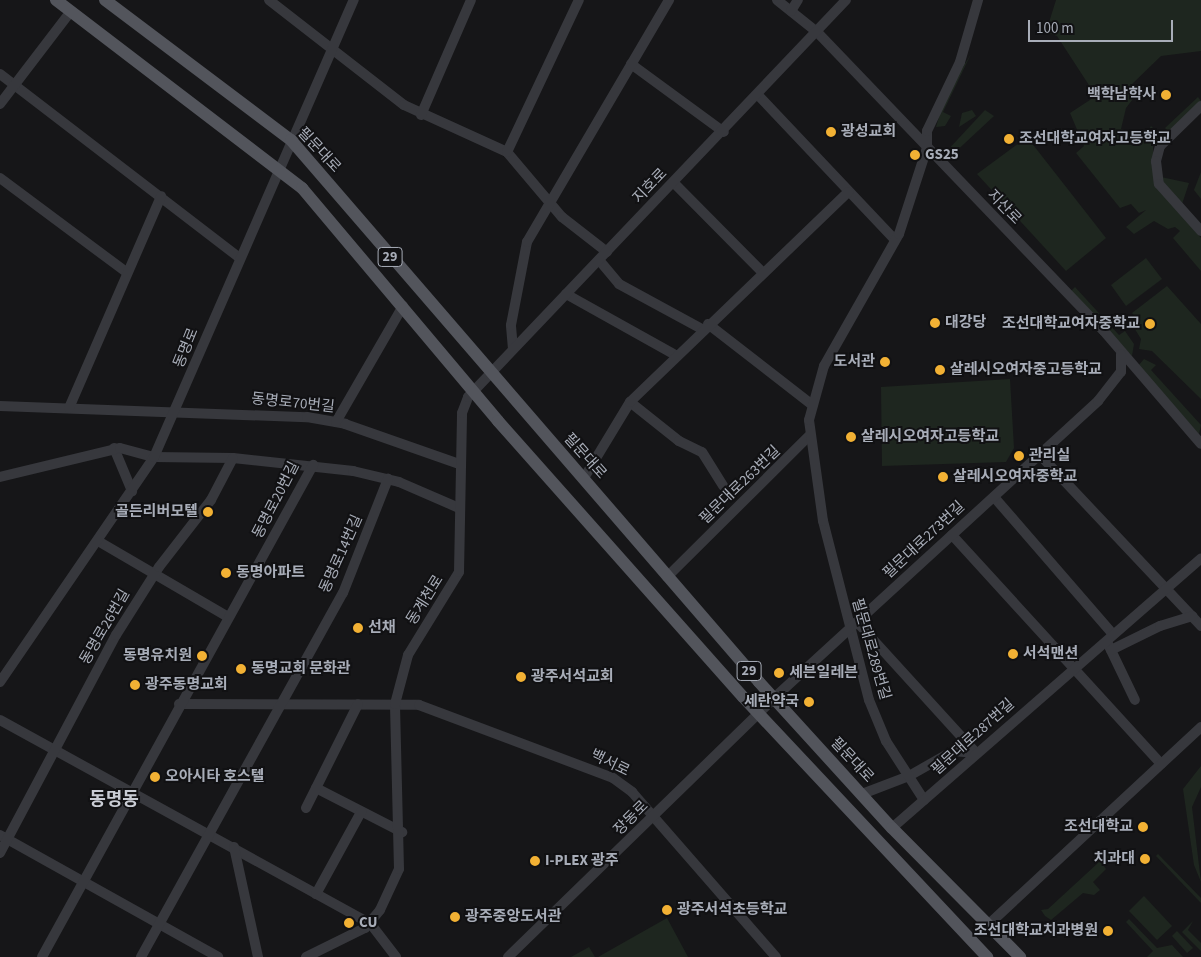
<!DOCTYPE html>
<html>
<head>
<meta charset="utf-8">
<style>
	body { margin:0 }
	#map { position:relative; width:1201px; height:957px; overflow:hidden; background:#161618; font-family:"Source Sans 3","Noto Sans KR",sans-serif }
	div>[style] { position:absolute }
	[style*='--x'] { left:calc(var(--x)*1px); top:calc(var(--y)*1px); width:calc(var(--w)*1px); rotate:calc(var(--a)*1deg) }
	.green>* { inset:0; background:#1e261f }
	.minor>* { height:10px; margin:-5px; padding:0 5px; transform-origin:5px; border-radius:5px; background:#37383d }
	.major>* { height:12px; margin:-6px; padding:0 6px; transform-origin:6px; border-radius:6px; background:#53555c }
	.dots>* { width:14px; height:14px; translate:-50% -50%; box-sizing:border-box; border:2px solid #111113; border-radius:50% }
	span { translate:-50% -50%; white-space:nowrap; text-align:center; line-height:1.15; -webkit-text-stroke:4px #111113; paint-order:stroke }
	.shield-label span { padding:1px 4px; background:#111113; border:1px solid; border-radius:4px; -webkit-text-stroke-width:0 }
	.shield-label { font-size:14px; color:#a8adb8; font-weight:700 }
	.poi-label { font-size:15px; color:#a8adb8; font-weight:700 }
	.right { translate:-100% -50%; text-align:right }
	.left { translate:0 -50%; text-align:left }
	.street-label { font-size:15px; color:#a8adb8 }
	.quarter-label { font-size:18px; color:#c9ccd4; font-weight:700 }
	.scale { position:absolute; left:1028px; top:20px; width:145px; height:22px; box-sizing:border-box; border:2px solid #a8adb8; border-top:0; padding-left:6px; font-size:15px; line-height:18px; white-space:nowrap; color:#a8adb8; -webkit-text-stroke:4px #111113; paint-order:stroke }
</style>
</head>
<body>
<div id="map">
	<div class="green">
		<i style="clip-path:polygon(1056px 0,1201px 0,1201px 51px,1161px 56px,1129px 87px,1136px 95px,1126px 108px,1121px 129px,1145px 135px,1151px 126px,1161px 136px,1153px 145px,1154px 180px,1201px 238px,1201px 271px,1173px 238px,1180px 231px,1175px 227px,1168px 229px,1154px 221px,1134px 234px,1126px 227px,1146px 210px,1139px 213px,1131px 204px,1120px 208px,1076px 153px,1084px 146px,1070px 113px,1096px 96px,1057px 36px,1046px 32px)"></i>
		<i style="clip-path:polygon(971px 54px,943px 112px,951px 116px,945px 126px,936px 127px,945px 97px)"></i>
		<i style="clip-path:polygon(1198px 97px,1201px 101px,1169px 132px,1165px 128px)"></i>
		<i style="clip-path:polygon(972px 110px,976px 116px,959px 127px,962px 113px)"></i>
		<i style="clip-path:polygon(985px 110px,994px 116px,950px 157px,945px 153px)"></i>
		<i style="clip-path:polygon(1027px 137px,1106px 238px,1066px 271px,977px 174px)"></i>
		<i style="clip-path:polygon(1201px 172px,1201px 199px,1194px 190px)"></i>
		<i style="clip-path:polygon(1161px 177px,1189px 183px,1182px 204px,1164px 185px)"></i>
		<i style="clip-path:polygon(1146px 258px,1162px 279px,1126px 306px,1111px 285px)"></i>
		<i style="clip-path:polygon(1167px 286px,1201px 324px,1201px 399px,1152px 351px,1139px 349px,1141px 339px,1133px 326px,1138px 321px,1132px 313px)"></i>
		<i style="clip-path:polygon(1075px 287px,1119px 335px,1125px 331px,1134px 344px,1132px 356px,1070px 292px)"></i>
		<i style="clip-path:polygon(1144px 359px,1156px 365px,1151px 370px,1201px 425px,1199px 434px,1138px 366px)"></i>
		<i style="clip-path:polygon(1010px 379px,1014px 448px,1006px 462px,882px 466px,881px 387px)"></i>
		<i style="clip-path:polygon(1201px 766px,1201px 787px,1192px 807px,1201px 882px,1194px 865px,1183px 789px)"></i>
		<i style="clip-path:polygon(1111px 851px,1114px 855px,1103px 865px,1106px 869px,1093px 882px,1100px 890px,1094px 895px,1083px 893px,1051px 920px,1045px 916px,1041px 910px,1048px 909px)"></i>
		<i style="clip-path:polygon(1158px 854px,1201px 898px,1201px 903px,1156px 856px)"></i>
		<i style="clip-path:polygon(1144px 896px,1172px 926px,1157px 940px,1129px 911px)"></i>
		<i style="clip-path:polygon(667px 918px,688px 957px,598px 957px)"></i>
		<i style="clip-path:polygon(1129px 919px,1157px 948px,1172px 945px,1183px 957px,1147px 957px,1153px 951px,1126px 922px)"></i>
		<i style="clip-path:polygon(1193px 921px,1188px 930px,1201px 943px,1201px 951px,1182px 932px)"></i>
		<i style="clip-path:polygon(1177px 931px,1193px 948px,1187px 953px,1172px 936px)"></i>
		<i style="clip-path:polygon(589px 947px,595px 957px,571px 957px)"></i>
	</div>
	<div class="minor">
		<i style="--x:269;--y:0;--w:171;--a:37.9"></i>
		<i style="--x:404;--y:105;--w:113;--a:24.5"></i>
		<i style="--x:507;--y:152;--w:85;--a:49.8"></i>
		<i style="--x:562;--y:217;--w:57;--a:37.9"></i>
		<i style="--x:777;--y:0;--w:53;--a:38.8"></i>
		<i style="--x:818;--y:33;--w:412;--a:46.2"></i>
		<i style="--x:1103;--y:330;--w:150;--a:49.3"></i>
		<i style="--x:791;--y:11;--w:13;--a:-58"></i>
		<i style="--x:631;--y:64;--w:115;--a:36.2"></i>
		<i style="--x:0;--y:74;--w:302;--a:37.5"></i>
		<i style="--x:758;--y:95;--w:199;--a:46.6"></i>
		<i style="--x:0;--y:104;--w:117;--a:-52.6"></i>
		<i style="--x:1201;--y:106;--w:57;--a:135.7"></i>
		<i style="--x:1160;--y:146;--w:16;--a:105"></i>
		<i style="--x:1156;--y:161;--w:23;--a:83"></i>
		<i style="--x:1159;--y:184;--w:63;--a:48.2"></i>
		<i style="--x:421;--y:115;--w:125;--a:-66.5"></i>
		<i style="--x:507;--y:152;--w:168;--a:-64.7"></i>
		<i style="--x:0;--y:178;--w:157;--a:36.7"></i>
		<i style="--x:674;--y:183;--w:127;--a:45.3"></i>
		<i style="--x:599;--y:260;--w:31;--a:50"></i>
		<i style="--x:619;--y:284;--w:94;--a:28.5"></i>
		<i style="--x:566;--y:294;--w:125;--a:29.2"></i>
		<i style="--x:708;--y:324;--w:130;--a:37.8"></i>
		<i style="--x:513;--y:349;--w:24;--a:-95"></i>
		<i style="--x:511;--y:325;--w:85;--a:-79.1"></i>
		<i style="--x:527;--y:242;--w:281;--a:-59.6"></i>
		<i style="--x:630;--y:402;--w:63;--a:38.5"></i>
		<i style="--x:679;--y:441;--w:25;--a:26"></i>
		<i style="--x:702;--y:452;--w:40;--a:58"></i>
		<i style="--x:0;--y:406;--w:307;--a:2.1"></i>
		<i style="--x:307;--y:417;--w:39;--a:10"></i>
		<i style="--x:345;--y:424;--w:121;--a:19.3"></i>
		<i style="--x:69;--y:408;--w:231;--a:-66.5"></i>
		<i style="--x:336;--y:422;--w:134;--a:-60"></i>
		<i style="--x:114;--y:448;--w:47;--a:67.3"></i>
		<i style="--x:1040;--y:455;--w:235;--a:46.7"></i>
		<i style="--x:0;--y:477;--w:123;--a:-13.6"></i>
		<i style="--x:120;--y:448;--w:35;--a:15"></i>
		<i style="--x:154;--y:457;--w:79;--a:0.7"></i>
		<i style="--x:233;--y:458;--w:121;--a:6.2"></i>
		<i style="--x:353;--y:471;--w:47;--a:13.4"></i>
		<i style="--x:399;--y:482;--w:65;--a:23.4"></i>
		<i style="--x:584;--y:478;--w:89;--a:-58.8"></i>
		<i style="--x:630;--y:402;--w:303;--a:-43.9"></i>
		<i style="--x:994;--y:497;--w:180;--a:49.1"></i>
		<i style="--x:952;--y:535;--w:310;--a:47.6"></i>
		<i style="--x:98;--y:541;--w:151;--a:30.3"></i>
		<i style="--x:667;--y:577;--w:200;--a:-44.8"></i>
		<i style="--x:857;--y:622;--w:177;--a:47.7"></i>
		<i style="--x:1108;--y:644;--w:62;--a:64.3"></i>
		<i style="--x:1111;--y:650;--w:55;--a:-26.1"></i>
		<i style="--x:1160;--y:626;--w:34;--a:-17"></i>
		<i style="--x:0;--y:682;--w:273;--a:-55.6"></i>
		<i style="--x:154;--y:457;--w:499;--a:-66.4"></i>
		<i style="--x:179;--y:704;--w:240;--a:0.2"></i>
		<i style="--x:419;--y:705;--w:207;--a:20.6"></i>
		<i style="--x:613;--y:778;--w:24;--a:36"></i>
		<i style="--x:632;--y:792;--w:219;--a:48.9"></i>
		<i style="--x:0;--y:720;--w:422;--a:28.8"></i>
		<i style="--x:370;--y:923;--w:43;--a:52.6"></i>
		<i style="--x:316;--y:788;--w:97;--a:27.1"></i>
		<i style="--x:862;--y:794;--w:50;--a:-21"></i>
		<i style="--x:909;--y:776;--w:51;--a:-29.6"></i>
		<i style="--x:953;--y:751;--w:23;--a:5"></i>
		<i style="--x:924;--y:800;--w:70;--a:-122.8"></i>
		<i style="--x:886;--y:741;--w:44;--a:-112.5"></i>
		<i style="--x:869;--y:700;--w:185;--a:-104.4"></i>
		<i style="--x:823;--y:521;--w:102;--a:-97.9"></i>
		<i style="--x:809;--y:420;--w:56;--a:-74.5"></i>
		<i style="--x:824;--y:366;--w:152;--a:-60.4"></i>
		<i style="--x:899;--y:234;--w:90;--a:-72"></i>
		<i style="--x:927;--y:148;--w:17;--a:-90"></i>
		<i style="--x:927;--y:131;--w:76;--a:-64.4"></i>
		<i style="--x:960;--y:62;--w:65;--a:-73.8"></i>
		<i style="--x:306;--y:808;--w:116;--a:-63.4"></i>
		<i style="--x:892;--y:828;--w:410;--a:-41.1"></i>
		<i style="--x:0;--y:835;--w:250;--a:29.2"></i>
		<i style="--x:234;--y:847;--w:113;--a:77.7"></i>
		<i style="--x:0;--y:853;--w:247;--a:-62"></i>
		<i style="--x:116;--y:635;--w:80;--a:-57.7"></i>
		<i style="--x:159;--y:567;--w:85;--a:-52.2"></i>
		<i style="--x:211;--y:500;--w:47;--a:-62.4"></i>
		<i style="--x:316;--y:894;--w:94;--a:-61.2"></i>
		<i style="--x:988;--y:925;--w:291;--a:-42.9"></i>
		<i style="--x:42;--y:957;--w:562;--a:-61.15"></i>
		<i style="--x:141;--y:957;--w:416;--a:-61"></i>
		<i style="--x:343;--y:593;--w:123;--a:-68.5"></i>
		<i style="--x:306;--y:957;--w:66;--a:-26.2"></i>
		<i style="--x:365;--y:928;--w:23;--a:-50"></i>
		<i style="--x:380;--y:910;--w:45;--a:-65.1"></i>
		<i style="--x:399;--y:869;--w:165;--a:-91.4"></i>
		<i style="--x:395;--y:704;--w:51;--a:-75.1"></i>
		<i style="--x:408;--y:655;--w:97;--a:-58.4"></i>
		<i style="--x:459;--y:572;--w:159;--a:-88.9"></i>
		<i style="--x:462;--y:413;--w:17;--a:-69"></i>
		<i style="--x:468;--y:397;--w:548;--a:-46.4"></i>
		<i style="--x:508;--y:957;--w:371;--a:-44.2"></i>
		<i style="--x:774;--y:698;--w:440;--a:-42.5"></i>
		<i style="--x:1098;--y:401;--w:37;--a:-52"></i>
		<i style="--x:1121;--y:372;--w:18;--a:-90"></i>
	</div>
	<div class="major">
		<i style="--x:56;--y:0;--w:310;--a:37.4"></i>
		<i style="--x:302;--y:188;--w:304;--a:49.9"></i>
		<i style="--x:498;--y:421;--w:369;--a:48.4"></i>
		<i style="--x:743;--y:697;--w:357;--a:46.8"></i>
		<i style="--x:105;--y:0;--w:233;--a:37"></i>
		<i style="--x:291;--y:140;--w:716;--a:49.19"></i>
		<i style="--x:759;--y:682;--w:197;--a:47.7"></i>
		<i style="--x:892;--y:828;--w:182;--a:45.2"></i>
	</div>
	<div class="dots">
		<i style="left:1166px;top:95px;background:#f2b134"></i>
		<i style="left:831px;top:132px;background:#f2b134"></i>
		<i style="left:1009px;top:139px;background:#f2b134"></i>
		<i style="left:915px;top:155px;background:#f2b134"></i>
		<i style="left:935px;top:323px;background:#f2b134"></i>
		<i style="left:1150px;top:324px;background:#f2b134"></i>
		<i style="left:885px;top:362px;background:#f2b134"></i>
		<i style="left:940px;top:370px;background:#f2b134"></i>
		<i style="left:851px;top:437px;background:#f2b134"></i>
		<i style="left:1019px;top:456px;background:#f2b134"></i>
		<i style="left:943px;top:477px;background:#f2b134"></i>
		<i style="left:208px;top:512px;background:#f2b134"></i>
		<i style="left:226px;top:573px;background:#f2b134"></i>
		<i style="left:358px;top:628px;background:#f2b134"></i>
		<i style="left:1013px;top:654px;background:#f2b134"></i>
		<i style="left:202px;top:656px;background:#f2b134"></i>
		<i style="left:241px;top:669px;background:#f2b134"></i>
		<i style="left:779px;top:673px;background:#f2b134"></i>
		<i style="left:521px;top:677px;background:#f2b134"></i>
		<i style="left:135px;top:685px;background:#f2b134"></i>
		<i style="left:809px;top:702px;background:#f2b134"></i>
		<i style="left:155px;top:777px;background:#f2b134"></i>
		<i style="left:1143px;top:827px;background:#f2b134"></i>
		<i style="left:1145px;top:859px;background:#f2b134"></i>
		<i style="left:535px;top:861px;background:#f2b134"></i>
		<i style="left:667px;top:910px;background:#f2b134"></i>
		<i style="left:455px;top:917px;background:#f2b134"></i>
		<i style="left:349px;top:923px;background:#f2b134"></i>
		<i style="left:1108px;top:931px;background:#f2b134"></i>
	</div>
	<div class="shield-label">
		<span style="left:390px;top:257px">29</span>
		<span style="left:749px;top:671px">29</span>
	</div>
	<div class="poi-label">
		<span class="right" style="left:1156px;top:95px">백학남학사</span>
		<span class="left" style="left:841px;top:132px">광성교회</span>
		<span class="left" style="left:1019px;top:139px">조선대학교여자고등학교</span>
		<span class="left" style="left:925px;top:155px">GS25</span>
		<span class="left" style="left:945px;top:323px">대강당</span>
		<span class="right" style="left:1140px;top:324px">조선대학교여자중학교</span>
		<span class="right" style="left:875px;top:362px">도서관</span>
		<span class="left" style="left:950px;top:370px">살레시오여자중고등학교</span>
		<span class="left" style="left:861px;top:437px">살레시오여자고등학교</span>
		<span class="left" style="left:1029px;top:456px">관리실</span>
		<span class="left" style="left:953px;top:477px">살레시오여자중학교</span>
		<span class="right" style="left:198px;top:512px">골든리버모텔</span>
		<span class="left" style="left:236px;top:573px">동명아파트</span>
		<span class="left" style="left:368px;top:628px">선채</span>
		<span class="left" style="left:1023px;top:654px">서석맨션</span>
		<span class="right" style="left:192px;top:656px">동명유치원</span>
		<span class="left" style="left:251px;top:669px">동명교회 문화관</span>
		<span class="left" style="left:789px;top:673px">세븐일레븐</span>
		<span class="left" style="left:531px;top:677px">광주서석교회</span>
		<span class="left" style="left:145px;top:685px">광주동명교회</span>
		<span class="right" style="left:799px;top:702px">세란약국</span>
		<span class="left" style="left:165px;top:777px">오아시타 호스텔</span>
		<span class="right" style="left:1133px;top:827px">조선대학교</span>
		<span class="right" style="left:1135px;top:859px">치과대</span>
		<span class="left" style="left:545px;top:861px">I-PLEX 광주</span>
		<span class="left" style="left:677px;top:910px">광주서석초등학교</span>
		<span class="left" style="left:465px;top:917px">광주중앙도서관</span>
		<span class="left" style="left:359px;top:923px">CU</span>
		<span class="right" style="left:1098px;top:931px">조선대학교치과병원</span>
	</div>
	<div class="street-label">
		<span style="left:319px;top:150px;rotate:47deg">필문대로</span>
		<span style="left:650px;top:186px;rotate:-46deg">지호로</span>
		<span style="left:1004px;top:207px;rotate:46deg">지산로</span>
		<span style="left:186px;top:348px;rotate:-68deg">동명로</span>
		<span style="left:293px;top:403px;rotate:6deg">동명로70번길</span>
		<span style="left:585px;top:456px;rotate:48deg">필문대로</span>
		<span style="left:740px;top:485px;rotate:-44deg">필문대로263번길</span>
		<span style="left:276px;top:500px;rotate:-63deg">동명로20번길</span>
		<span style="left:924px;top:540px;rotate:-43deg">필문대로273번길</span>
		<span style="left:341px;top:554px;rotate:-66deg">동명로14번길</span>
		<span style="left:425px;top:600px;rotate:-58deg">동계천로</span>
		<span style="left:105px;top:627px;rotate:-60deg">동명로26번길</span>
		<span style="left:871px;top:649px;rotate:74deg">필문대로289번길</span>
		<span style="left:973px;top:737px;rotate:-42deg">필문대로287번길</span>
		<span style="left:852px;top:760px;rotate:47deg">필문대로</span>
		<span style="left:610px;top:763px;rotate:26deg">백서로</span>
		<span style="left:631px;top:818px;rotate:-45deg">장동로</span>
	</div>
	<div class="quarter-label">
		<span style="left:114px;top:800px">동명동</span>
	</div>
	<div class="scale">100 m</div>
</div>
</body>
</html>
